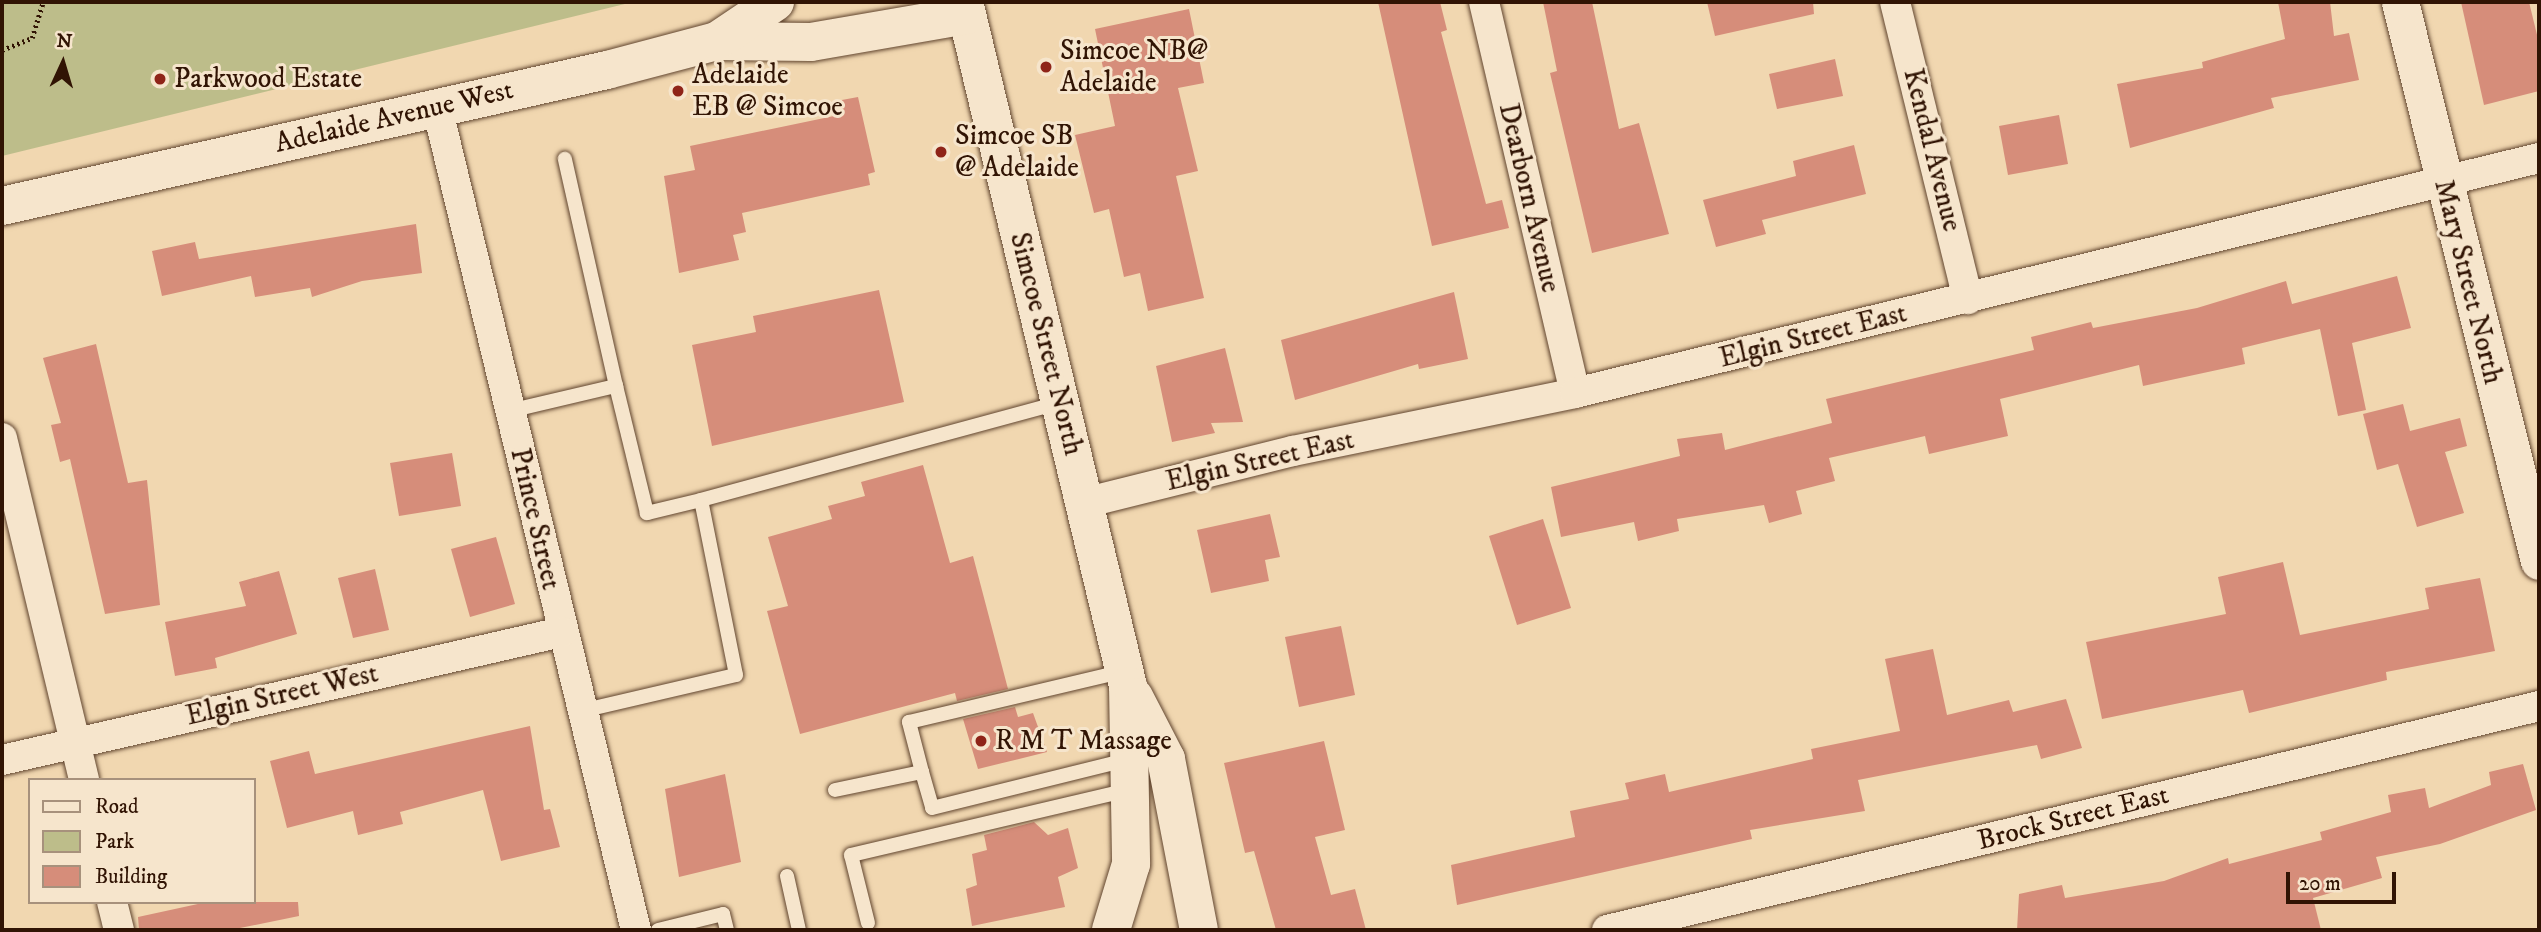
<!DOCTYPE html>
<html>
<head>
<meta charset="utf-8">
<style>
	body { margin:0 }
	#map { position:relative; width:2541px; height:932px; overflow:hidden; background:#f1d7b0; font-family:"IM FELL DW Pica",serif }
	div>[style] { position:absolute }
	[style*='--x'] { left:calc(var(--x)*1px); top:calc(var(--y)*1px); width:calc(var(--w)*1px); rotate:calc(var(--a)*1deg) }
	.green>* { inset:0; background:#bdbd8a }
	.building>* { inset:0; background:#d68d7a }
	.path>* { height:4.5px; margin-top:-2.25px; transform-origin:0; background:repeating-linear-gradient(90deg,#311404 0 2px,transparent 0 5.5px) }
	.roads { filter:drop-shadow(0 0 2px #61452f) drop-shadow(0 0 2px #61452f) }
	.service>* { height:14px; margin:-7px; padding:0 7px; transform-origin:7px; border-radius:7px; background:#f6e5cc }
	.minor>* { height:30px; margin:-15px; padding:0 15px; transform-origin:15px; border-radius:15px; background:#f6e5cc }
	.tertiary>* { height:37px; margin:-18.5px; padding:0 18.5px; transform-origin:18.5px; border-radius:18.5px; background:#f6e5cc }
	.secondary>* { height:38px; margin:-19px; padding:0 19px; transform-origin:19px; border-radius:19px; background:#f6e5cc }
	.dots>* { width:19px; height:19px; translate:-50% -50%; box-sizing:border-box; border:4px solid #f6e5cc; border-radius:50% }
	span { translate:-50% -50%; white-space:nowrap; text-align:center; line-height:1.15; -webkit-text-stroke:6px #f6e5cc; paint-order:stroke }
	.poi-label { font-size:28px; color:#311404 }
	.left { translate:0 -50%; text-align:left }
	.street-label { font-size:28px; color:#311404 }
	.frame { position:absolute; inset:0; border:4px solid #311404; pointer-events:none }
	.legend { position:absolute; left:28px; top:778px; width:228px; height:126px; box-sizing:border-box; background:#f6e5cc; border:2px solid #a7917c; margin:0; padding:9px 12px; list-style:none; font-size:21px; color:#311404 }
	.legend li { display:flex; align-items:center; gap:14px; height:35px }
	.legend b { width:35px; border:2px solid #a7917c }
	.north { position:absolute; left:28px; top:28px; width:70px; height:70px; -webkit-text-stroke:5px #f6e5cc; paint-order:stroke; rotate:4deg; font-size:19px; font-weight:700; line-height:28px; text-align:center; color:#311404 }
	.north::after { content:''; display:block; margin:auto; width:24px; height:32px; background:#311404; clip-path:polygon(50% 0,100% 100%,50% 72%,0 100%) }
	.scale { position:absolute; left:2286px; top:872px; width:110px; height:32px; box-sizing:border-box; border:4px solid #311404; border-top:0; padding-left:9px; font-size:21px; line-height:24px; white-space:nowrap; color:#311404; -webkit-text-stroke:5px #f6e5cc; paint-order:stroke }
</style>
</head>
<body>
<div id="map">
	<div class="green">
		<i style="clip-path:polygon(2px 2px,633px 2px,2px 156px)"></i>
	</div>
	<div class="building">
		<i style="clip-path:polygon(1378px 2px,1440px 2px,1447px 30px,1441px 32px,1486px 204px,1502px 200px,1509px 228px,1432px 246px)"></i>
		<i style="clip-path:polygon(1543px 2px,1592px 2px,1619px 129px,1639px 123px,1669px 234px,1592px 253px,1550px 73px,1557px 71px)"></i>
		<i style="clip-path:polygon(1707px 2px,1813px 2px,1814px 14px,1715px 36px)"></i>
		<i style="clip-path:polygon(2278px 2px,2330px 2px,2334px 36px,2349px 33px,2359px 80px,2271px 98px,2274px 108px,2130px 148px,2117px 84px,2203px 68px,2202px 62px,2285px 39px)"></i>
		<i style="clip-path:polygon(2461px 2px,2529px 2px,2539px 43px,2539px 91px,2484px 105px)"></i>
		<i style="clip-path:polygon(1189px 9px,1204px 83px,1178px 88px,1198px 171px,1176px 176px,1204px 298px,1148px 311px,1140px 273px,1124px 277px,1109px 209px,1094px 213px,1075px 135px,1115px 126px,1095px 29px)"></i>
		<i style="clip-path:polygon(1835px 59px,1843px 96px,1777px 109px,1769px 74px)"></i>
		<i style="clip-path:polygon(858px 97px,875px 172px,868px 174px,870px 185px,742px 213px,746px 232px,733px 235px,739px 260px,679px 273px,664px 176px,695px 170px,690px 146px,834px 116px,831px 102px)"></i>
		<i style="clip-path:polygon(2059px 115px,2068px 164px,2008px 175px,1999px 126px)"></i>
		<i style="clip-path:polygon(1854px 145px,1866px 194px,1762px 220px,1766px 234px,1716px 247px,1703px 200px,1796px 176px,1793px 161px)"></i>
		<i style="clip-path:polygon(416px 224px,422px 273px,362px 281px,312px 297px,310px 288px,255px 297px,251px 276px,162px 296px,152px 251px,195px 242px,199px 259px)"></i>
		<i style="clip-path:polygon(2397px 276px,2411px 328px,2352px 343px,2366px 410px,2338px 416px,2320px 329px,2242px 348px,2245px 364px,2143px 386px,2139px 365px,2000px 399px,2008px 436px,1929px 454px,1925px 436px,1829px 458px,1835px 481px,1796px 491px,1802px 514px,1769px 523px,1764px 505px,1677px 519px,1679px 531px,1638px 541px,1634px 522px,1561px 537px,1551px 487px,1680px 456px,1677px 439px,1722px 433px,1725px 450px,1832px 423px,1826px 399px,2034px 350px,2031px 337px,2091px 322px,2093px 328px,2197px 308px,2286px 281px,2292px 304px)"></i>
		<i style="clip-path:polygon(879px 290px,904px 402px,712px 446px,692px 345px,756px 332px,753px 316px)"></i>
		<i style="clip-path:polygon(1454px 292px,1468px 359px,1419px 369px,1418px 364px,1295px 400px,1281px 340px)"></i>
		<i style="clip-path:polygon(96px 344px,128px 483px,147px 480px,160px 605px,105px 614px,70px 459px,60px 462px,51px 425px,61px 423px,43px 358px)"></i>
		<i style="clip-path:polygon(1225px 348px,1243px 422px,1211px 423px,1215px 433px,1172px 442px,1156px 366px)"></i>
		<i style="clip-path:polygon(2403px 404px,2410px 431px,2460px 418px,2467px 446px,2445px 452px,2464px 513px,2417px 527px,2398px 464px,2377px 470px,2363px 414px)"></i>
		<i style="clip-path:polygon(452px 453px,461px 506px,399px 516px,390px 463px)"></i>
		<i style="clip-path:polygon(923px 465px,950px 563px,973px 556px,1008px 689px,957px 701px,955px 693px,800px 734px,767px 611px,788px 606px,768px 537px,832px 519px,828px 506px,865px 496px,861px 482px)"></i>
		<i style="clip-path:polygon(1270px 514px,1280px 557px,1265px 560px,1269px 581px,1211px 593px,1197px 530px)"></i>
		<i style="clip-path:polygon(1543px 519px,1571px 608px,1517px 625px,1489px 536px)"></i>
		<i style="clip-path:polygon(496px 537px,515px 604px,470px 617px,451px 549px)"></i>
		<i style="clip-path:polygon(2283px 562px,2300px 635px,2429px 609px,2425px 588px,2480px 578px,2495px 651px,2386px 672px,2387px 680px,2249px 713px,2243px 690px,2102px 719px,2086px 642px,2226px 614px,2218px 577px)"></i>
		<i style="clip-path:polygon(375px 569px,389px 630px,353px 638px,338px 578px)"></i>
		<i style="clip-path:polygon(279px 571px,297px 634px,215px 658px,217px 668px,175px 676px,165px 622px,246px 606px,239px 582px)"></i>
		<i style="clip-path:polygon(1341px 626px,1355px 695px,1299px 707px,1285px 637px)"></i>
		<i style="clip-path:polygon(1933px 649px,1947px 715px,2009px 700px,2013px 712px,2066px 699px,2082px 748px,2041px 759px,2037px 745px,1858px 780px,1865px 811px,1750px 830px,1752px 839px,1457px 905px,1451px 865px,1575px 837px,1570px 811px,1629px 799px,1625px 783px,1665px 774px,1669px 792px,1813px 759px,1811px 749px,1900px 731px,1885px 659px)"></i>
		<i style="clip-path:polygon(1015px 707px,1018px 717px,1033px 713px,1047px 752px,978px 769px,963px 719px)"></i>
		<i style="clip-path:polygon(530px 726px,544px 810px,550px 809px,560px 847px,501px 861px,483px 790px,400px 812px,403px 824px,358px 835px,353px 811px,287px 828px,270px 761px,309px 751px,315px 774px)"></i>
		<i style="clip-path:polygon(1324px 741px,1345px 830px,1315px 837px,1331px 895px,1355px 889px,1366px 930px,1276px 930px,1254px 851px,1245px 853px,1224px 763px)"></i>
		<i style="clip-path:polygon(2523px 764px,2536px 810px,2440px 844px,2376px 857px,2382px 878px,2313px 898px,2321px 930px,2017px 930px,2019px 894px,2062px 885px,2065px 898px,2164px 881px,2228px 858px,2229px 864px,2322px 840px,2320px 832px,2391px 812px,2388px 795px,2425px 788px,2429px 808px,2491px 785px,2489px 772px)"></i>
		<i style="clip-path:polygon(725px 774px,741px 862px,679px 877px,665px 789px)"></i>
		<i style="clip-path:polygon(1034px 822px,1048px 835px,1068px 828px,1078px 868px,1058px 877px,1065px 907px,972px 926px,966px 889px,977px 885px,972px 854px,987px 850px,984px 835px)"></i>
		<i style="clip-path:polygon(207px 902px,298px 902px,299px 916px,230px 930px,139px 930px,138px 917px)"></i>
	</div>
	<div class="path">
		<i style="--x:2;--y:50;--w:32;--a:-22"></i>
		<i style="--x:32;--y:38;--w:38;--a:-73"></i>
	</div>
	<div class="roads">
		<div class="service">
			<i style="--x:509;--y:411;--w:110;--a:-13.2"></i>
			<i style="--x:616;--y:386;--w:233;--a:-102.7"></i>
			<i style="--x:701;--y:500;--w:370;--a:-15.2"></i>
			<i style="--x:581;--y:711;--w:159;--a:-13.1"></i>
			<i style="--x:736;--y:675;--w:178;--a:-101.3"></i>
			<i style="--x:701;--y:500;--w:56;--a:166.5"></i>
			<i style="--x:647;--y:513;--w:131;--a:-103.7"></i>
			<i style="--x:922;--y:772;--w:37;--a:74"></i>
			<i style="--x:932;--y:808;--w:200;--a:-13.9"></i>
			<i style="--x:835;--y:790;--w:89;--a:-11.7"></i>
			<i style="--x:922;--y:772;--w:52;--a:-104.6"></i>
			<i style="--x:909;--y:722;--w:221;--a:-13.3"></i>
			<i style="--x:787;--y:876;--w:55;--a:77.5"></i>
			<i style="--x:868;--y:923;--w:70;--a:-104"></i>
			<i style="--x:851;--y:855;--w:285;--a:-13.2"></i>
			<i style="--x:658;--y:930;--w:67;--a:-13.8"></i>
			<i style="--x:723;--y:914;--w:16;--a:76"></i>
		</div>
		<div class="minor">
			<i style="--x:1484;--y:2;--w:401;--a:76.9"></i>
			<i style="--x:1895;--y:2;--w:306;--a:76.2"></i>
			<i style="--x:437;--y:107;--w:847;--a:76.41"></i>
			<i style="--x:2;--y:438;--w:352;--a:76.5"></i>
			<i style="--x:1084;--y:503;--w:215;--a:-14"></i>
			<i style="--x:1293;--y:451;--w:288;--a:-11.6"></i>
			<i style="--x:1575;--y:393;--w:992;--a:-13.7"></i>
			<i style="--x:2;--y:760;--w:574;--a:-12.88"></i>
			<i style="--x:112;--y:902;--w:29;--a:76"></i>
			<i style="--x:1607;--y:930;--w:959;--a:-13.51"></i>
		</div>
		<div class="tertiary">
			<i style="--x:2400;--y:2;--w:576;--a:76.04"></i>
		</div>
		<div class="secondary">
			<i style="--x:964;--y:2;--w:703;--a:76.52"></i>
			<i style="--x:1128;--y:686;--w:178;--a:89"></i>
			<i style="--x:1131;--y:864;--w:69;--a:106.9"></i>
			<i style="--x:717;--y:41;--w:94;--a:0.6"></i>
			<i style="--x:811;--y:42;--w:158;--a:-9.8"></i>
			<i style="--x:2;--y:206;--w:620;--a:-12.67"></i>
			<i style="--x:607;--y:70;--w:114;--a:-14.8"></i>
			<i style="--x:717;--y:41;--w:70;--a:-33.9"></i>
			<i style="--x:1134;--y:697;--w:70;--a:62.7"></i>
			<i style="--x:1166;--y:759;--w:174;--a:79.1"></i>
		</div>
	</div>
	<div class="dots">
		<i style="left:1046px;top:67px;background:#8f2418"></i>
		<i style="left:160px;top:79px;background:#8f2418"></i>
		<i style="left:678px;top:91px;background:#8f2418"></i>
		<i style="left:941px;top:152px;background:#8f2418"></i>
		<i style="left:981px;top:741px;background:#8f2418"></i>
	</div>
	<div class="poi-label">
		<span class="left" style="left:1060px;top:67px">Simcoe NB@<br>Adelaide</span>
		<span class="left" style="left:692px;top:91px">Adelaide<br>EB @ Simcoe</span>
		<span class="left" style="left:174px;top:79px">Parkwood Estate</span>
		<span class="left" style="left:955px;top:152px">Simcoe SB<br>@ Adelaide</span>
		<span class="left" style="left:995px;top:741px">R M T Massage</span>
	</div>
	<div class="street-label">
		<span style="left:394px;top:117px;rotate:-13deg">Adelaide Avenue West</span>
		<span style="left:1932px;top:150px;rotate:76deg">Kendal Avenue</span>
		<span style="left:1529px;top:198px;rotate:77deg">Dearborn Avenue</span>
		<span style="left:2468px;top:282px;rotate:76deg">Mary Street North</span>
		<span style="left:1813px;top:336px;rotate:-14deg">Elgin Street East</span>
		<span style="left:1046px;top:344px;rotate:76deg">Simcoe Street North</span>
		<span style="left:1260px;top:461px;rotate:-13deg">Elgin Street East</span>
		<span style="left:535px;top:519px;rotate:77deg">Prince Street</span>
		<span style="left:282px;top:695px;rotate:-13deg">Elgin Street West</span>
		<span style="left:2073px;top:818px;rotate:-14deg">Brock Street East</span>
	</div>
	<div class="frame"></div>
	<ul class="legend">
	<li><b style="height:9px;background:#f6e5cc"></b>Road</li>
	<li><b style="height:19px;background:#bdbd8a"></b>Park</li>
	<li><b style="height:19px;background:#d68d7a"></b>Building</li>
	</ul>
	<div class="north">N</div>
	<div class="scale">20 m</div>
</div>
</body>
</html>
